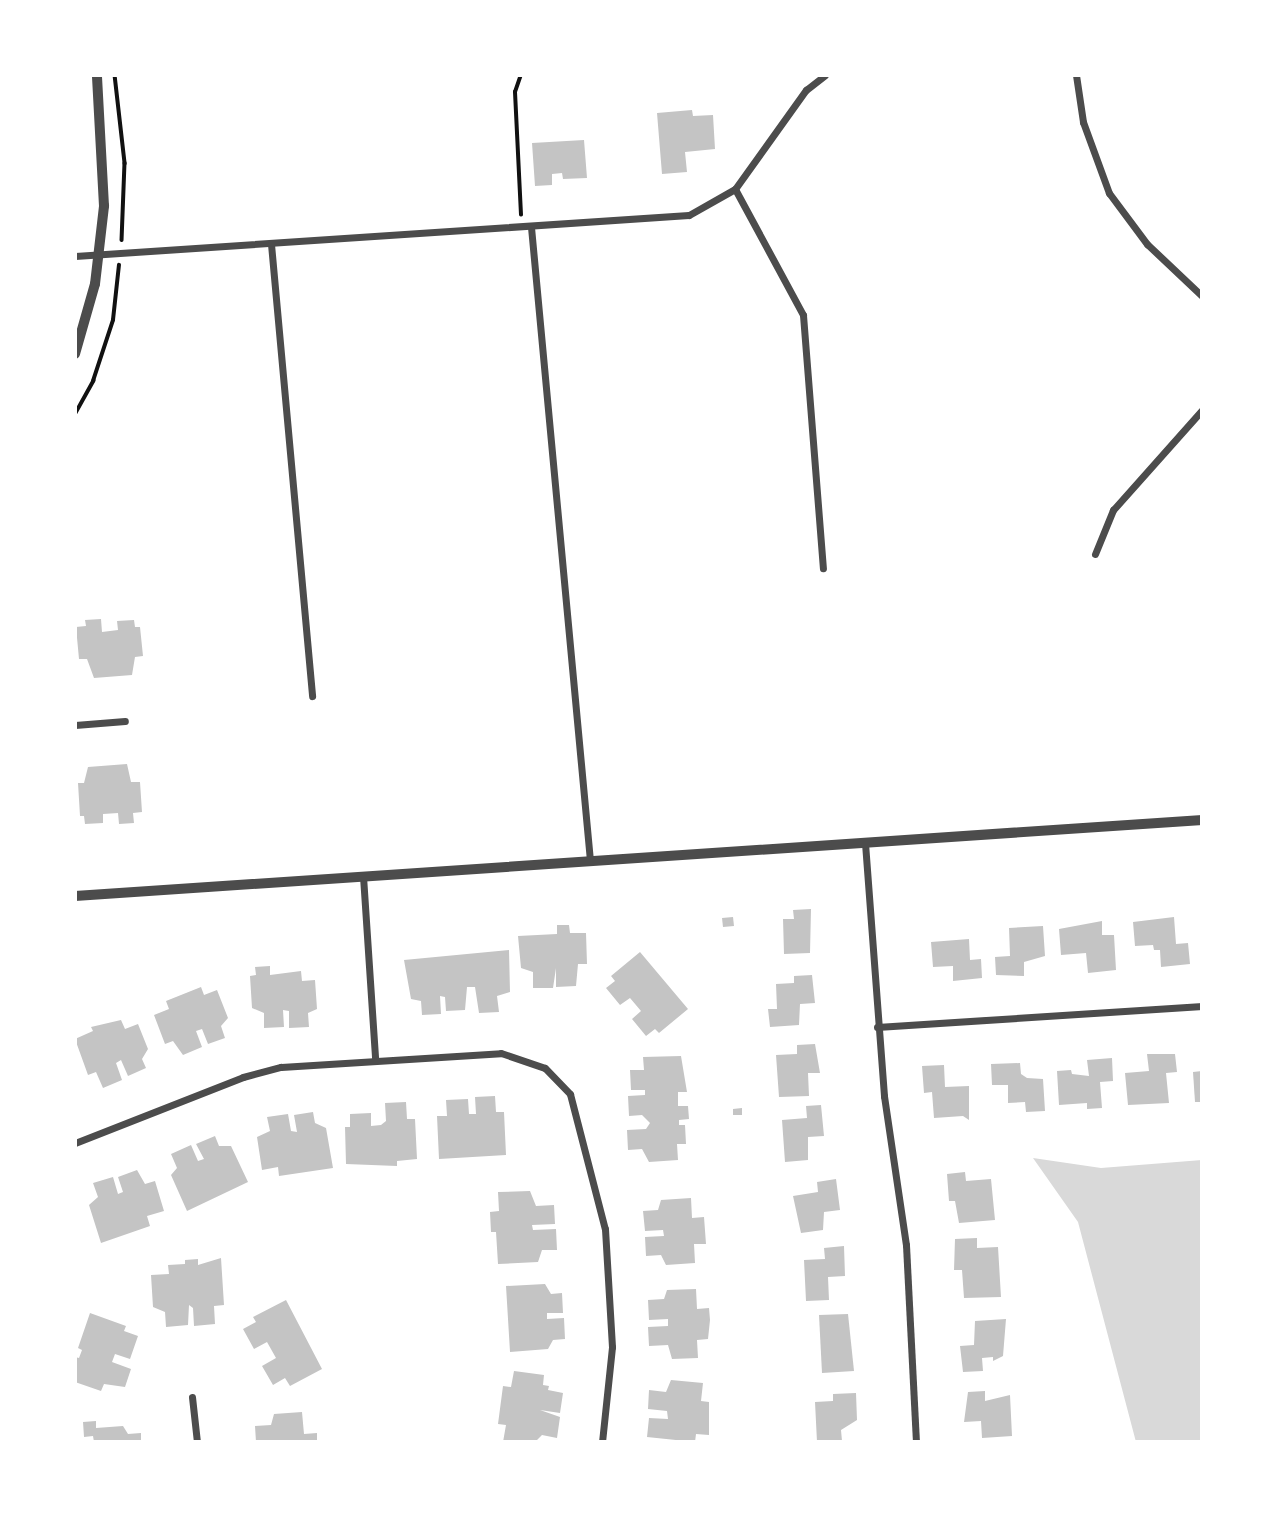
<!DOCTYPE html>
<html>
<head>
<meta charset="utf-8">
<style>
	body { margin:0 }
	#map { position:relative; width:1277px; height:1517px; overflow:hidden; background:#fff; font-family:"PT Sans Narrow",sans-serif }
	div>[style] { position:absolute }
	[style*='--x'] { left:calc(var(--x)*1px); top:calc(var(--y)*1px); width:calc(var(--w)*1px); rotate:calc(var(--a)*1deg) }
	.water>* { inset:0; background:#d9d9d9 }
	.building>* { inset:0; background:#c4c4c4 }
	.path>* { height:3.5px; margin:-1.75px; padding:0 1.75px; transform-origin:1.75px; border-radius:1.75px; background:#111 }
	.minor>* { height:7px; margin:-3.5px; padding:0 3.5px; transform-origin:3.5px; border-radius:3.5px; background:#4c4c4c }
	.tertiary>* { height:10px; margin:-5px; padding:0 5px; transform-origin:5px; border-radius:5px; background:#4c4c4c }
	span { translate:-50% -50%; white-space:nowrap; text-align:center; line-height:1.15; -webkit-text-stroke:5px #fff; paint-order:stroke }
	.frame { position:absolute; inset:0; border:77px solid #fff; pointer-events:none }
</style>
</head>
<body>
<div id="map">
	<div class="water">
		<i style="clip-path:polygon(1033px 1158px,1101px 1168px,1202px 1160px,1202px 1442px,1136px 1442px,1078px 1222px)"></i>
	</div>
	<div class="building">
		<i style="clip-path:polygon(692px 110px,693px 116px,713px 115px,715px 149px,685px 152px,687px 172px,662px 174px,657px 113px)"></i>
		<i style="clip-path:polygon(584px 140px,587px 178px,563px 179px,562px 173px,552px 174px,552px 185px,535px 186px,532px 143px)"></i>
		<i style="clip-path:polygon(101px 619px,102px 632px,118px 630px,117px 621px,134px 620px,135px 627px,140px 627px,143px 656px,135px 657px,132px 675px,94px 678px,87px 659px,79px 659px,76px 627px,86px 626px,85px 620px)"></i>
		<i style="clip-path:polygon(127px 764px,131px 782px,140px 782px,142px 812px,133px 813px,134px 823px,119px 824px,118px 813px,103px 814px,103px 823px,85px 824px,84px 816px,80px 816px,78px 783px,84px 783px,88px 767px)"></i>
		<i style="clip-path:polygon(811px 909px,810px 953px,784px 954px,783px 919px,794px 919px,793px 910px)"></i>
		<i style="clip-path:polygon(733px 917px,734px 926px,723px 927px,722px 918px)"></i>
		<i style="clip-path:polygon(1174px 917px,1176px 944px,1188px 943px,1190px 964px,1161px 967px,1160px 950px,1154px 950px,1153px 945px,1135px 946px,1133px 922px)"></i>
		<i style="clip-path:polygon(1102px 921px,1102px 935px,1114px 935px,1116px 970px,1088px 973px,1086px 953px,1061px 955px,1059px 929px)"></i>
		<i style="clip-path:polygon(557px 925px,569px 925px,570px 933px,586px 933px,587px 964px,578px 964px,576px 986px,556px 987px,556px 968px,553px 988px,533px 988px,533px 972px,521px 968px,518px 936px,557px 934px)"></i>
		<i style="clip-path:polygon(1043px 926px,1045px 956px,1024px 962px,1024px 976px,996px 975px,995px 957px,1010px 956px,1009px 928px)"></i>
		<i style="clip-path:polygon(969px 939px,970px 960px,981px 959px,982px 978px,953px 981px,953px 966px,933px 967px,931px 942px)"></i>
		<i style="clip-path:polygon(509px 950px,510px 992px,497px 996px,499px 1012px,479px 1013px,475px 987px,467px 987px,465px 1010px,446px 1011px,445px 997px,440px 996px,441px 1014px,422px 1015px,421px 1001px,411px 999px,404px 960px)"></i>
		<i style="clip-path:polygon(640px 952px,688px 1009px,659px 1033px,655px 1029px,646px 1036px,632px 1019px,641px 1011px,630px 998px,620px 1005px,606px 988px,615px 981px,611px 976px)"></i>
		<i style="clip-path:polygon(270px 966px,270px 975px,301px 971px,302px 981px,315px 980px,317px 1009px,308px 1013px,309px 1027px,289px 1028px,289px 1011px,283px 1010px,284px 1027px,264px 1028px,264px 1013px,252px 1008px,250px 976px,256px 975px,255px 967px)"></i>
		<i style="clip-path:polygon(812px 975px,815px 1003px,800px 1004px,799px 1025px,770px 1027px,768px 1009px,777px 1009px,776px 984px,794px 983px,794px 976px)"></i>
		<i style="clip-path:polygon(201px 987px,204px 995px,217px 990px,228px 1018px,221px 1026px,225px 1038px,208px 1044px,202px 1029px,196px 1031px,202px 1047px,183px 1055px,173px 1041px,165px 1044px,154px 1015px,169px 1009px,166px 1001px)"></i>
		<i style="clip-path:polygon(121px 1020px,125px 1029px,138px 1024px,148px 1049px,142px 1059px,146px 1068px,128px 1076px,121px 1060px,116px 1063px,122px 1080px,103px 1088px,96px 1072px,88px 1075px,75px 1039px,93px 1031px,91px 1027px)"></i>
		<i style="clip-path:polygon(815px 1044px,820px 1073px,808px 1073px,809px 1096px,779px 1097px,776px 1055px,797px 1054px,797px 1045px)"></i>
		<i style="clip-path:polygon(1147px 1054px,1175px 1054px,1177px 1072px,1166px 1073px,1169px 1103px,1128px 1105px,1125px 1073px,1149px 1071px)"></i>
		<i style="clip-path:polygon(681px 1056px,687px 1092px,678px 1092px,678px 1106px,688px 1106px,689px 1119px,679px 1120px,679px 1125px,685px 1125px,686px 1144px,677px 1144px,678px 1160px,649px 1162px,642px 1149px,628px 1150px,627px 1130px,646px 1129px,650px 1123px,642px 1115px,629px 1116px,628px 1096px,645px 1095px,645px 1090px,631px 1090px,630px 1070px,644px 1070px,643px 1057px)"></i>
		<i style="clip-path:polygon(1112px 1058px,1113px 1081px,1100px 1082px,1102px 1108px,1087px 1109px,1087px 1103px,1059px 1105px,1057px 1071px,1071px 1070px,1072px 1074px,1089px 1076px,1087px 1060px)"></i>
		<i style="clip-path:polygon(1020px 1063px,1021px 1074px,1027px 1078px,1043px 1079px,1045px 1111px,1026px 1112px,1025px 1102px,1008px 1103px,1008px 1085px,992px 1085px,991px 1064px)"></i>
		<i style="clip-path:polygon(944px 1065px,945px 1087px,969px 1086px,969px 1120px,963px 1116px,934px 1118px,932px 1092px,924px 1093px,922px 1066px)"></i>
		<i style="clip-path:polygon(1202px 1071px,1202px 1102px,1195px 1102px,1193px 1072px)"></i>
		<i style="clip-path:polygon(495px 1096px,496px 1112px,504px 1112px,506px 1155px,439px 1159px,437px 1116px,447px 1116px,446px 1100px,468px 1099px,469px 1114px,476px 1114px,475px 1097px)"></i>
		<i style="clip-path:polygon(406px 1102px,407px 1119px,415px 1119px,417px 1159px,397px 1161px,397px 1166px,346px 1164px,345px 1127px,350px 1127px,350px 1114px,371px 1113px,371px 1126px,381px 1125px,386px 1121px,385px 1103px)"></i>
		<i style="clip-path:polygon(821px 1105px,824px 1136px,808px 1137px,808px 1160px,785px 1162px,782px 1120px,807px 1118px,806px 1106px)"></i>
		<i style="clip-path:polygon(742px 1108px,742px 1115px,733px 1115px,733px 1109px)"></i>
		<i style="clip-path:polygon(313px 1112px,315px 1123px,326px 1128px,333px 1168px,279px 1176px,278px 1167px,262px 1170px,257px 1137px,270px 1131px,267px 1117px,288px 1114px,291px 1131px,297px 1132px,294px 1115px)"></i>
		<i style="clip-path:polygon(215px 1136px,219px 1146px,231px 1146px,248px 1182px,187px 1211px,171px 1175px,177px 1168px,171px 1154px,191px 1145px,198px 1161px,204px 1159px,196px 1144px)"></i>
		<i style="clip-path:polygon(137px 1170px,145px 1184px,155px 1181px,164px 1211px,147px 1216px,150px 1226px,101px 1243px,89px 1205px,98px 1197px,93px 1183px,113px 1177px,118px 1194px,123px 1192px,118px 1177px)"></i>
		<i style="clip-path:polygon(965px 1172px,966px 1181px,991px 1179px,995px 1220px,959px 1223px,955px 1201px,949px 1201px,947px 1174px)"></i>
		<i style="clip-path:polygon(836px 1179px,840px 1210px,824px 1212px,823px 1230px,801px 1233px,793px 1196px,818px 1192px,817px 1182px)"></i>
		<i style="clip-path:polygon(530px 1191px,536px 1206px,554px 1205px,555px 1224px,532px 1225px,533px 1230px,556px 1229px,557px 1250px,542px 1250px,538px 1262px,498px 1264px,496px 1232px,491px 1232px,490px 1212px,499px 1211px,498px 1192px)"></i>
		<i style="clip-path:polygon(691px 1198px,692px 1218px,704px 1217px,706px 1244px,694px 1244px,695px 1263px,666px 1265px,661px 1255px,646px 1256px,645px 1237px,664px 1236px,663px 1230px,645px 1231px,643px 1211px,658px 1210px,661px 1200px)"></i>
		<i style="clip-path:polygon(977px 1238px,977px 1248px,998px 1247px,1001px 1297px,964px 1298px,962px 1270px,954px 1270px,955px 1239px)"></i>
		<i style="clip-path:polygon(844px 1246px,845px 1276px,828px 1277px,829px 1300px,806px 1301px,804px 1260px,825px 1259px,824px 1248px)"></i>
		<i style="clip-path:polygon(221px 1258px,224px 1305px,214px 1306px,215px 1324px,194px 1326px,193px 1308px,189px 1305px,188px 1325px,166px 1327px,165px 1312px,153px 1307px,151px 1275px,169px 1274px,168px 1265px,185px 1264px,185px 1260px,198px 1259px,198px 1265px)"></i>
		<i style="clip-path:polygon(545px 1284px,551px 1294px,562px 1293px,563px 1313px,547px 1313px,547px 1319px,564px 1318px,565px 1339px,553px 1340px,548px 1349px,510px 1352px,506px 1286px)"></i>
		<i style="clip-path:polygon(696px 1289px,697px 1309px,709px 1308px,710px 1320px,708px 1339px,697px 1340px,698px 1358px,672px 1359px,668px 1345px,649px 1346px,648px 1327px,668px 1326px,668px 1319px,649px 1320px,648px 1300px,664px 1299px,667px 1290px)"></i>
		<i style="clip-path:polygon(286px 1300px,322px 1369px,290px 1386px,285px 1378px,273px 1385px,262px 1366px,276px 1358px,267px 1342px,254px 1349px,243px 1329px,256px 1322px,253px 1317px)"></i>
		<i style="clip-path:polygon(90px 1313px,126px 1326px,124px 1331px,138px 1336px,130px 1359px,115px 1354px,112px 1362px,131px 1369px,125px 1387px,104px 1384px,101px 1391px,75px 1382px,75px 1357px,79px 1358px,82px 1350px,78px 1348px)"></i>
		<i style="clip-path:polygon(848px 1314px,854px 1371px,822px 1373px,819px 1315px)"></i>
		<i style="clip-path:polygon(1006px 1319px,1003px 1356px,993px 1361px,993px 1357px,982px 1358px,983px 1371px,963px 1372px,960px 1346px,974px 1345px,975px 1321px)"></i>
		<i style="clip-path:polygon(514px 1371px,544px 1375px,543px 1385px,549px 1386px,548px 1390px,563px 1393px,560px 1413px,540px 1410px,560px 1417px,557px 1438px,542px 1435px,535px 1442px,503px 1442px,506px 1425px,498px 1424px,503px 1386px,511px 1387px)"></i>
		<i style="clip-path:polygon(671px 1380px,703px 1383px,701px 1401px,709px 1402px,709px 1435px,696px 1434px,695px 1442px,647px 1437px,649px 1418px,668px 1419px,667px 1411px,648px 1409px,649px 1390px,666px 1392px)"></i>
		<i style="clip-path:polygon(985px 1391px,985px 1401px,1010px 1395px,1012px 1436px,982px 1438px,981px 1421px,964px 1422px,968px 1392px)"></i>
		<i style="clip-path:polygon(856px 1393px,857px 1420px,841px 1430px,842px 1441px,817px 1442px,815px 1402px,833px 1401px,833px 1394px)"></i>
		<i style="clip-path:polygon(302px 1412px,304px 1434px,317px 1433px,317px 1442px,256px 1442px,255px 1426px,271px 1425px,274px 1414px)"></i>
		<i style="clip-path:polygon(96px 1421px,96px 1428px,123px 1426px,128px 1434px,141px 1433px,141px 1442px,94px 1442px,93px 1436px,84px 1437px,83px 1422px)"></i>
	</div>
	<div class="path">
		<i style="--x:115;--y:75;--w:89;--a:83.5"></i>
		<i style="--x:125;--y:163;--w:77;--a:92.2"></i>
		<i style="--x:521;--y:215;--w:123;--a:-92.8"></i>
		<i style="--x:515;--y:92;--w:18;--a:-71"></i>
		<i style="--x:75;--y:414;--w:38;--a:-61"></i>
		<i style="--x:93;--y:381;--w:64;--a:-71.8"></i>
		<i style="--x:113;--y:320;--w:55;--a:-83.8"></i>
	</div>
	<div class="minor">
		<i style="--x:1076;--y:75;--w:48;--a:81.5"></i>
		<i style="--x:1083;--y:122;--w:76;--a:69.9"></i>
		<i style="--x:1109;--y:193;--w:64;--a:53.3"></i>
		<i style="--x:1147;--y:244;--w:76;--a:43.4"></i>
		<i style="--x:735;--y:189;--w:143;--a:61.6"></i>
		<i style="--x:803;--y:315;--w:254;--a:85.5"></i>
		<i style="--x:531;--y:227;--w:637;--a:84.68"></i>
		<i style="--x:271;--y:244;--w:454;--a:84.8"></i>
		<i style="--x:75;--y:256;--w:615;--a:-3.82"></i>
		<i style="--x:689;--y:215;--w:53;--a:-29.5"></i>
		<i style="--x:735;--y:189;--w:122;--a:-54.4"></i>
		<i style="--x:806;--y:90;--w:24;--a:-38"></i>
		<i style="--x:1095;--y:554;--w:48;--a:-67.8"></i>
		<i style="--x:1113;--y:510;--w:134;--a:-48.3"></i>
		<i style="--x:75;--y:725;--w:50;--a:-4.6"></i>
		<i style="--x:865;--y:843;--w:254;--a:85.7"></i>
		<i style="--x:884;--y:1096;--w:151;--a:81.6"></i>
		<i style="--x:906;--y:1245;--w:197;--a:87.1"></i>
		<i style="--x:363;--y:876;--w:183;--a:86.2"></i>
		<i style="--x:877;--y:1027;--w:326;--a:-3.7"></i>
		<i style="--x:75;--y:1143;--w:180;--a:-21.4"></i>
		<i style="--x:243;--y:1077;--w:39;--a:-15"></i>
		<i style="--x:281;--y:1067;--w:220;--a:-3.6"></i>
		<i style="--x:501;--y:1053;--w:46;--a:18.8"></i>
		<i style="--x:545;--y:1068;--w:36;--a:46"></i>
		<i style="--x:570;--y:1094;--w:139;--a:75.5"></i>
		<i style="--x:605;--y:1229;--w:118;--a:86.6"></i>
		<i style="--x:612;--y:1347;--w:96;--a:96"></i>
		<i style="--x:192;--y:1397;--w:45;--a:83.7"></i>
	</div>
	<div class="tertiary">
		<i style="--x:75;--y:354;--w:73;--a:-74.1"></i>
		<i style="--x:95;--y:284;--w:79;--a:-83.4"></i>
		<i style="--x:104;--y:206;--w:131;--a:-93.1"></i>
		<i style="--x:75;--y:896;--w:1130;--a:-3.86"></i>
	</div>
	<div class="frame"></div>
</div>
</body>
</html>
